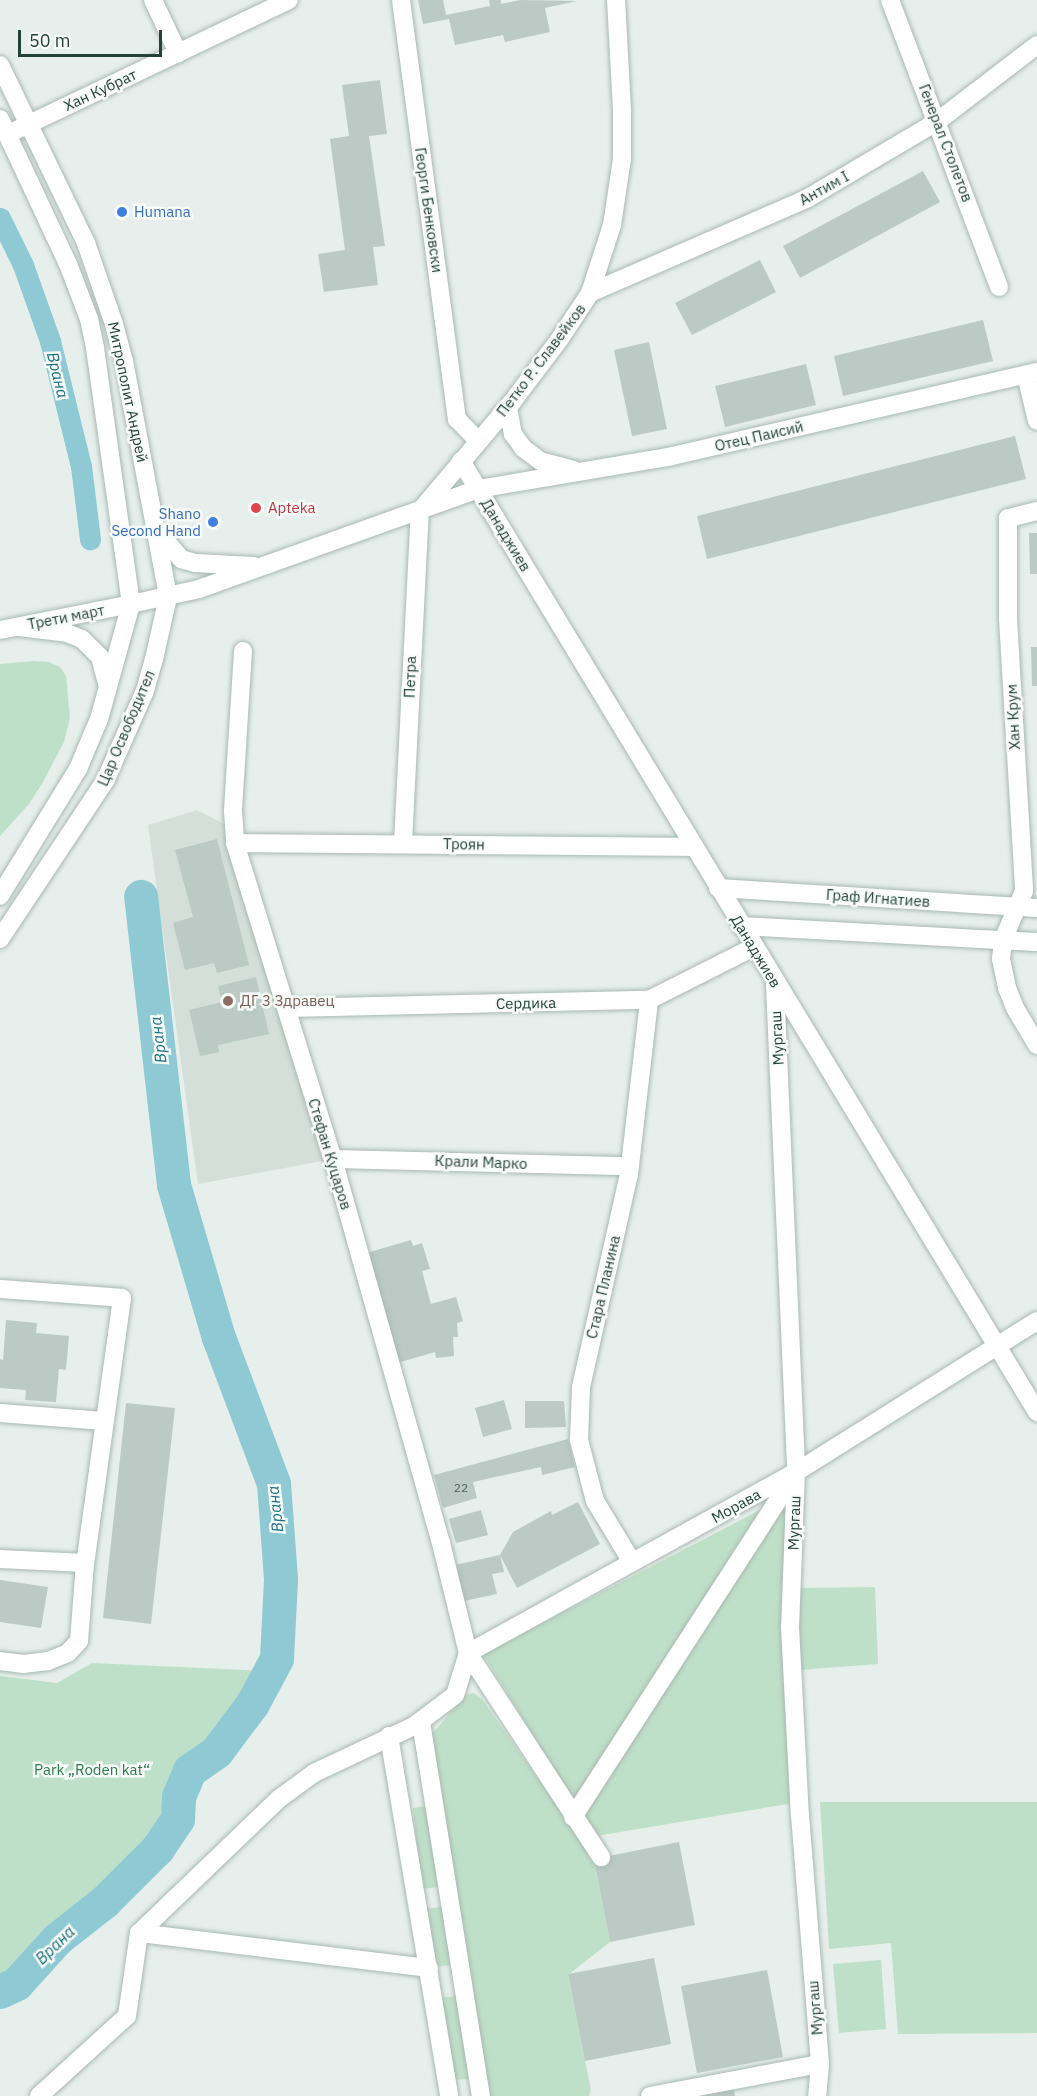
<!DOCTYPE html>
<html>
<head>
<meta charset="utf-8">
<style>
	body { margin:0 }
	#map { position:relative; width:1037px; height:2096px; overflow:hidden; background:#e6efeb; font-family:"IBM Plex Sans",sans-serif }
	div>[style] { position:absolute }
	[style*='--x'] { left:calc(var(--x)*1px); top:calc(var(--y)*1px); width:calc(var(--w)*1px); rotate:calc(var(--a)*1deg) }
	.built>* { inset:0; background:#d4dfda }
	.green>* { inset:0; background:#bfe0c8 }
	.canal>* { height:21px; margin:-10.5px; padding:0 10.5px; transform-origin:10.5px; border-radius:10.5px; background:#8ec9d4 }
	.river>* { height:34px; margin:-17px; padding:0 17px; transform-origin:17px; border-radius:17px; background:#8ec9d4 }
	.building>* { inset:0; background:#bbcac4 }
	.roads { filter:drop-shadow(0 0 2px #a8b8b2) drop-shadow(0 0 2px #a8b8b2) }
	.street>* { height:18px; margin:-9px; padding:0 9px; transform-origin:9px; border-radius:9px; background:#fff }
	.secondary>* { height:18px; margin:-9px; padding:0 9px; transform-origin:9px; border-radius:9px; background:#fff }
	.dots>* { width:16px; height:16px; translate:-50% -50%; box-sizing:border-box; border:3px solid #f7fbf9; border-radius:50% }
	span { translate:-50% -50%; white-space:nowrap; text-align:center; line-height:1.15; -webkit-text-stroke:5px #f7fbf9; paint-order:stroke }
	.number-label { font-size:12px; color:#4a645c }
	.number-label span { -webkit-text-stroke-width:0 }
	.street-label { font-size:15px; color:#24423a }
	.shop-label { font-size:15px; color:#366cbe }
	.left { translate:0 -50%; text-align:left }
	.right { translate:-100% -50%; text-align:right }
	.health-label { font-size:15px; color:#be3a42 }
	.education-label { font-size:15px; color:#785e54 }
	.park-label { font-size:15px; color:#2d7a4b }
	.water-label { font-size:16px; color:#1c6f80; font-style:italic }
	.scale { position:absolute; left:18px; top:30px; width:144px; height:27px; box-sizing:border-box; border:3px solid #24423a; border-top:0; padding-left:8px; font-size:18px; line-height:21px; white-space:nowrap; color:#24423a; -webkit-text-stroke:4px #f7fbf9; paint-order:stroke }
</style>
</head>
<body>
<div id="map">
	<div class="built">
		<i style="clip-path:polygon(197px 810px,234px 829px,333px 1159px,198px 1184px,148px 825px)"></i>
	</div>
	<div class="green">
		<i style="clip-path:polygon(33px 661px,49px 662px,60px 667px,66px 676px,70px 718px,64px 742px,43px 782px,29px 804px,0 836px,0 664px)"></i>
		<i style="clip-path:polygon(791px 1496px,794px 1803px,596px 1836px,583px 1815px)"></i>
		<i style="clip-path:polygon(760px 1510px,574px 1801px,483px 1654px)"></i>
		<i style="clip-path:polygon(875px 1587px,878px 1664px,799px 1670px,797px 1625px,800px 1588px)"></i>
		<i style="clip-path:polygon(92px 1663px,268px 1671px,249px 1703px,144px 1856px,92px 1915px,0 1985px,0 1676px,57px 1683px)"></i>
		<i style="clip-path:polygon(474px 1693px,482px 1699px,594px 1859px,610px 1942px,568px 1975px,591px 2090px,589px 2096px,490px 2096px,429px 1738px,458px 1703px,466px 1695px)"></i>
		<i style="clip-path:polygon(820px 1802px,1037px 1802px,1037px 2033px,898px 2034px,891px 1943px,829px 1949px)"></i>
		<i style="clip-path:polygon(425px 1806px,439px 1887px,422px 1889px,413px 1808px)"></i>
		<i style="clip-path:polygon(442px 1907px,453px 1965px,434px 1967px,424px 1909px)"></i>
		<i style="clip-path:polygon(881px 1960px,886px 2029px,839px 2033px,833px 1964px)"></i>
		<i style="clip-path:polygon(457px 1996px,470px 2079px,453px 2080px,439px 1998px)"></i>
	</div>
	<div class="canal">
		<i style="--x:0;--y:218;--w:52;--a:63.9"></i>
		<i style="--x:23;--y:265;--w:81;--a:70.4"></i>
		<i style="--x:50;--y:341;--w:129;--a:76.1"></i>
		<i style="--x:81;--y:466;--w:74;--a:83"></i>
	</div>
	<div class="river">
		<i style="--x:0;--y:1992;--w:19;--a:-25"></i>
		<i style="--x:17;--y:1984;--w:61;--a:-47.7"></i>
		<i style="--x:58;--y:1939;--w:60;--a:-38.2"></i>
		<i style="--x:105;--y:1902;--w:75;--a:-45"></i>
		<i style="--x:158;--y:1849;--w:36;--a:-56"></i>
		<i style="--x:178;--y:1819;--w:22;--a:-87"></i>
		<i style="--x:179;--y:1797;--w:28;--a:-67"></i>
		<i style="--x:190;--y:1771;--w:33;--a:-35"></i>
		<i style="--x:217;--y:1752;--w:60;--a:-53.1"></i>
		<i style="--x:253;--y:1704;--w:51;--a:-61.9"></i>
		<i style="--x:277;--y:1659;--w:80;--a:-87.1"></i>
		<i style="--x:281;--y:1579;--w:95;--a:-94.2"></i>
		<i style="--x:274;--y:1484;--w:156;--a:-110.6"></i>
		<i style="--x:219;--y:1338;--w:159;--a:-106.4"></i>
		<i style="--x:174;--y:1185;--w:290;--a:-96.5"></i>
	</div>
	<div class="building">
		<i style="clip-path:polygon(418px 0,443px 0,446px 15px,490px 6px,489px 0,501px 0,501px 4px,521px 0,577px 1px,545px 8px,550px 32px,505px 42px,503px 35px,455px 45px,449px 19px,423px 24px)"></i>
		<i style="clip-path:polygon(380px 80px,387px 134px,369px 136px,385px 246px,373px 247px,378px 285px,324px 292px,318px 254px,345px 250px,330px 139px,349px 136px,342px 85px)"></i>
		<i style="clip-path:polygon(923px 171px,940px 202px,800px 278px,783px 246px)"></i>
		<i style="clip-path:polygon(760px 260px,776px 292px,692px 335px,675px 303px)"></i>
		<i style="clip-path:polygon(983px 320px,993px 361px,843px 396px,834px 356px)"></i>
		<i style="clip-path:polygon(649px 342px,667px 429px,632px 436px,614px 350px)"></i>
		<i style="clip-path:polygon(806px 364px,816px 405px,725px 427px,715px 386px)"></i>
		<i style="clip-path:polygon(1015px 436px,1026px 479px,707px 559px,697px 516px)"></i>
		<i style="clip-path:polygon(1029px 533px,1037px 533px,1037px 574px,1030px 574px)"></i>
		<i style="clip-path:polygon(1031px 647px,1037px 647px,1037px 686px,1032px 686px)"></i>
		<i style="clip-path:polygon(217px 839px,249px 965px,217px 973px,214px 963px,185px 970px,173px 923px,193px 917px,175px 850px)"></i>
		<i style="clip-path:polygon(256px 977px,269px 1034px,218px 1045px,219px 1052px,200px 1056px,189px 1010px,222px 1002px,218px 986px)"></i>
		<i style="clip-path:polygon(411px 1240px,413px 1246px,422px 1243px,430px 1269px,422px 1271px,431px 1304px,456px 1297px,463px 1321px,457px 1323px,458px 1337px,453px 1337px,454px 1356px,436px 1358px,435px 1352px,394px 1364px,363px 1254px)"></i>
		<i style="clip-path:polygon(6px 1320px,37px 1323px,36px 1333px,69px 1336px,66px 1370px,59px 1369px,56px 1402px,25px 1400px,26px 1390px,0 1388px,0 1359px,3px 1360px)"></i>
		<i style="clip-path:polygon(504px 1400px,512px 1429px,483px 1437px,475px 1408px)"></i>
		<i style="clip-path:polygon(525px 1401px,564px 1401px,566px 1427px,525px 1428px)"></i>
		<i style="clip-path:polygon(126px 1403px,175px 1408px,151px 1624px,103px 1618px)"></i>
		<i style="clip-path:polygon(568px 1439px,575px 1467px,542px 1475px,541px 1467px,473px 1482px,477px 1498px,443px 1508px,434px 1475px)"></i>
		<i style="clip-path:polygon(578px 1502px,600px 1544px,517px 1588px,500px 1555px,504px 1572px,492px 1574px,497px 1594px,464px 1601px,455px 1565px,500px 1555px,513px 1532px,551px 1511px,552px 1515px)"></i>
		<i style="clip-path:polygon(481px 1510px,488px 1535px,456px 1543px,449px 1519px)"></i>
		<i style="clip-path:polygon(0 1580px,48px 1587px,41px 1628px,0 1622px)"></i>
		<i style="clip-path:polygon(679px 1842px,695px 1925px,610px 1942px,594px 1859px)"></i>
		<i style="clip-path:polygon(654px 1958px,671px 2044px,585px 2061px,568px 1974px)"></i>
		<i style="clip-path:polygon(767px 1970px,783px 2057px,697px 2073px,681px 1986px)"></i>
		<i style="clip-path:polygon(732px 2084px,735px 2096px,677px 2096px)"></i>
	</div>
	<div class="roads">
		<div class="street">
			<i style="--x:153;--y:0;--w:59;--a:64.7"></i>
			<i style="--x:401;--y:0;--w:423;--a:82.4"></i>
			<i style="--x:457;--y:419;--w:30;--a:46"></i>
			<i style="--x:890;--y:0;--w:307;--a:69.2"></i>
			<i style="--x:8;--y:134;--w:311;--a:-25.5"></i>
			<i style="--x:590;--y:293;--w:238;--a:-23.5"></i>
			<i style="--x:808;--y:198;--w:151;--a:-30.6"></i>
			<i style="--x:938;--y:121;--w:125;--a:-37.5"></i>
			<i style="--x:1026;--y:375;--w:47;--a:76.6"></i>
			<i style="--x:461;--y:461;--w:1112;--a:58.8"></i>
			<i style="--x:1037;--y:511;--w:30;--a:166"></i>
			<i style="--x:1008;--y:518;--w:101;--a:90"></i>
			<i style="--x:1008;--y:619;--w:272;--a:86.6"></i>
			<i style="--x:1024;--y:891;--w:53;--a:113.2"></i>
			<i style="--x:1003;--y:940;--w:19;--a:96"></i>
			<i style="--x:1001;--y:959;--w:30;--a:78"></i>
			<i style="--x:1007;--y:988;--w:22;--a:68"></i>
			<i style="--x:1015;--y:1008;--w:43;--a:59.3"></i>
			<i style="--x:0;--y:630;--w:134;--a:-11.2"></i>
			<i style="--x:243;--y:651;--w:160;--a:93.6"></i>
			<i style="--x:233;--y:811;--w:32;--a:86"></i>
			<i style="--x:235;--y:843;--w:331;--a:72.8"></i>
			<i style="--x:333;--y:1159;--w:399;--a:74.3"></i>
			<i style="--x:441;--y:1543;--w:113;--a:76.2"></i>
			<i style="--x:468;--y:1653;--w:244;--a:56.9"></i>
			<i style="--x:235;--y:843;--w:459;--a:0.5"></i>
			<i style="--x:403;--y:843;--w:332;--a:-87.1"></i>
			<i style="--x:420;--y:511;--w:143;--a:-49.8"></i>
			<i style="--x:512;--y:402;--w:78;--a:-52.8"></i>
			<i style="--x:559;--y:340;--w:56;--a:-56.6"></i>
			<i style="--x:590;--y:293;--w:71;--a:-72.1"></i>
			<i style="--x:612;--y:225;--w:67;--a:-81.4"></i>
			<i style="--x:622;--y:159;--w:49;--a:-90"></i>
			<i style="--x:622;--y:110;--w:110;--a:-93.1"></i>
			<i style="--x:718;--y:888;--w:320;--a:3.6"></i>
			<i style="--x:741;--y:926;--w:296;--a:3.1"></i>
			<i style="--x:775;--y:985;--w:487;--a:87.5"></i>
			<i style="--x:796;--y:1472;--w:155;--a:92.2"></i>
			<i style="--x:790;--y:1627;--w:188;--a:87"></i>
			<i style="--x:800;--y:1815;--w:250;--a:85.4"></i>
			<i style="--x:286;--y:1008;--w:363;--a:-1.3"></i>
			<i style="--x:649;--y:1000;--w:118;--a:-26.8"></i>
			<i style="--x:333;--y:1159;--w:297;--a:1.4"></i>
			<i style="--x:0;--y:1289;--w:122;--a:4.2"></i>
			<i style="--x:122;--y:1298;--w:268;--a:97.9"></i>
			<i style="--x:85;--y:1563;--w:78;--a:94.4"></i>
			<i style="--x:79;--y:1641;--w:16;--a:133"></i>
			<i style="--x:68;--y:1653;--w:22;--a:158"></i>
			<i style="--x:48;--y:1661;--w:24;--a:173"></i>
			<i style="--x:24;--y:1664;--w:24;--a:-173"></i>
			<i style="--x:0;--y:1413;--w:104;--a:4.4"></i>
			<i style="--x:0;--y:1559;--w:85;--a:2.7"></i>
			<i style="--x:632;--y:1562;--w:71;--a:-121.2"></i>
			<i style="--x:595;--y:1501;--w:63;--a:-104.7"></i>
			<i style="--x:579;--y:1440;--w:53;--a:-87.8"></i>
			<i style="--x:581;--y:1387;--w:218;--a:-77.3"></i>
			<i style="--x:629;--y:1174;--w:175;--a:-83.4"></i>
			<i style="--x:468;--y:1653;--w:375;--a:-28.9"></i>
			<i style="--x:796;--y:1472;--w:284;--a:-32.1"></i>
			<i style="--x:421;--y:1722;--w:379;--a:80.9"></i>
			<i style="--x:389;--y:1736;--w:365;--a:80.5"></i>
			<i style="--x:573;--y:1817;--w:406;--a:-57.1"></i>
			<i style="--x:139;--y:1933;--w:292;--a:6.9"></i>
			<i style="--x:39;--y:2096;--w:119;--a:-42.3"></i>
			<i style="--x:127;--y:2016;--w:84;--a:-81.8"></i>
			<i style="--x:139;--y:1933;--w:195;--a:-43.8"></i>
			<i style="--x:280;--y:1798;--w:42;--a:-36.3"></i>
			<i style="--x:314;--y:1773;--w:110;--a:-25.2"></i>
			<i style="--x:414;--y:1726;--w:51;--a:-37.1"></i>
			<i style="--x:455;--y:1695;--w:44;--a:-72.8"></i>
			<i style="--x:650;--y:2096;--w:173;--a:-10.7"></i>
			<i style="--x:820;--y:2064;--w:32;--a:95"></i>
		</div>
		<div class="secondary">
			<i style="--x:0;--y:65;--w:198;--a:64.2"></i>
			<i style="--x:86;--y:243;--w:86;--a:70.9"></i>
			<i style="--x:114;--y:324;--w:38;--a:75"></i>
			<i style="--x:124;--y:361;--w:240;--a:79.4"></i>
			<i style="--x:168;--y:597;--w:64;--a:102.7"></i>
			<i style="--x:154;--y:659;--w:35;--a:106"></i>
			<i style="--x:144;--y:693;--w:96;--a:113.9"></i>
			<i style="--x:105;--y:781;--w:190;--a:123.6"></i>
			<i style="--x:0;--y:119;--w:160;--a:64.9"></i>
			<i style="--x:68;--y:264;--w:59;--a:69.1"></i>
			<i style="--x:89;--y:319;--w:30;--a:78"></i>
			<i style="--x:95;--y:348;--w:259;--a:82"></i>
			<i style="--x:131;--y:604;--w:119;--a:105.5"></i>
			<i style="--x:99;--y:719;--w:54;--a:112.8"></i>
			<i style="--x:78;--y:769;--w:149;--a:121.6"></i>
			<i style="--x:508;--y:407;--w:27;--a:80"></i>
			<i style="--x:513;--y:434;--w:17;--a:54"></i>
			<i style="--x:523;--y:448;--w:21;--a:37"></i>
			<i style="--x:540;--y:461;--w:34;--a:15"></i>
			<i style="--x:157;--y:531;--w:37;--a:49"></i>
			<i style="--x:181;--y:559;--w:15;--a:16"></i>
			<i style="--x:195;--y:563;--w:59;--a:2.9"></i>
			<i style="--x:131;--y:604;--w:70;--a:-12.4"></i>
			<i style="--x:199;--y:589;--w:296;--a:-19.7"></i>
			<i style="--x:478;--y:489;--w:193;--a:-9.6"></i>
			<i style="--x:668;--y:457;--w:379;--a:-13"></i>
			<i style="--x:19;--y:627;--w:48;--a:7.1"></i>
			<i style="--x:67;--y:633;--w:16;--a:22"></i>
			<i style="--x:82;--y:639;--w:25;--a:45"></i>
			<i style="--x:100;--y:657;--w:28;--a:75"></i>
		</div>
	</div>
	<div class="dots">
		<i style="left:122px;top:212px;background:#3f7fe0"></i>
		<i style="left:256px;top:508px;background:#e0444e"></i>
		<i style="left:213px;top:522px;background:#3f7fe0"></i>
		<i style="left:228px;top:1001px;background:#8d6e63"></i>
	</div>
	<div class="number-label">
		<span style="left:461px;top:1488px">22</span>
	</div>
	<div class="street-label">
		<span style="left:100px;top:90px;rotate:-25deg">Хан Кубрат</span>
		<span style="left:946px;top:143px;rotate:69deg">Генерал Столетов</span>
		<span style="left:824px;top:188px;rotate:-29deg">Антим I</span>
		<span style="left:429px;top:210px;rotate:82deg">Георги Бенковски</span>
		<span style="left:541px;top:360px;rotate:-53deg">Петко Р. Славейков</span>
		<span style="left:128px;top:392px;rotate:78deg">Митрополит Андрей</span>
		<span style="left:759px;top:436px;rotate:-13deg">Отец Паисий</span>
		<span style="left:506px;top:535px;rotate:59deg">Данаджиев</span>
		<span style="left:66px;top:617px;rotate:-11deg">Трети март</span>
		<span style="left:410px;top:677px;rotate:-88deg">Петра</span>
		<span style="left:1013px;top:717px;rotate:-93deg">Хан Крум</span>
		<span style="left:126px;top:728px;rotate:-67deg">Цар Освободител</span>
		<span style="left:464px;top:844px;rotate:1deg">Троян</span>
		<span style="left:878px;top:898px;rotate:4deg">Граф Игнатиев</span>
		<span style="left:756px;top:951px;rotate:59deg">Данаджиев</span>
		<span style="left:526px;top:1003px;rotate:-1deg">Сердика</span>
		<span style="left:777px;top:1038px;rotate:-93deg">Мургаш</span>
		<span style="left:330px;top:1154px;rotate:73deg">Стефан Куцаров</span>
		<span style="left:481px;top:1162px;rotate:2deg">Крали Марко</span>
		<span style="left:603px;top:1287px;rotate:-77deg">Стара Планина</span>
		<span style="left:736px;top:1506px;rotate:-29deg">Морава</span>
		<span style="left:794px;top:1523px;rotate:-88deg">Мургаш</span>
		<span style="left:815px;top:2008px;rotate:-95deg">Мургаш</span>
	</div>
	<div class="shop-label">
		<span class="left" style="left:134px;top:212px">Humana</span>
		<span class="right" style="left:201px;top:522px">Shano<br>Second Hand</span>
	</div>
	<div class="health-label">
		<span class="left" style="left:268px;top:508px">Apteka</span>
	</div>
	<div class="education-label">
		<span class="left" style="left:240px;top:1001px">ДГ 3 Здравец</span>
	</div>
	<div class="park-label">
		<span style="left:92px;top:1770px">Park „Roden kat“</span>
	</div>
	<div class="water-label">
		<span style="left:58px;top:375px;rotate:76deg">Врана</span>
		<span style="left:158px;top:1040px;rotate:-97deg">Врана</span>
		<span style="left:275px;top:1509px;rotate:-96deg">Врана</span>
		<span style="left:55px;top:1945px;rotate:-44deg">Врана</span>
	</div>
	<div class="scale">50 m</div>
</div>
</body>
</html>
